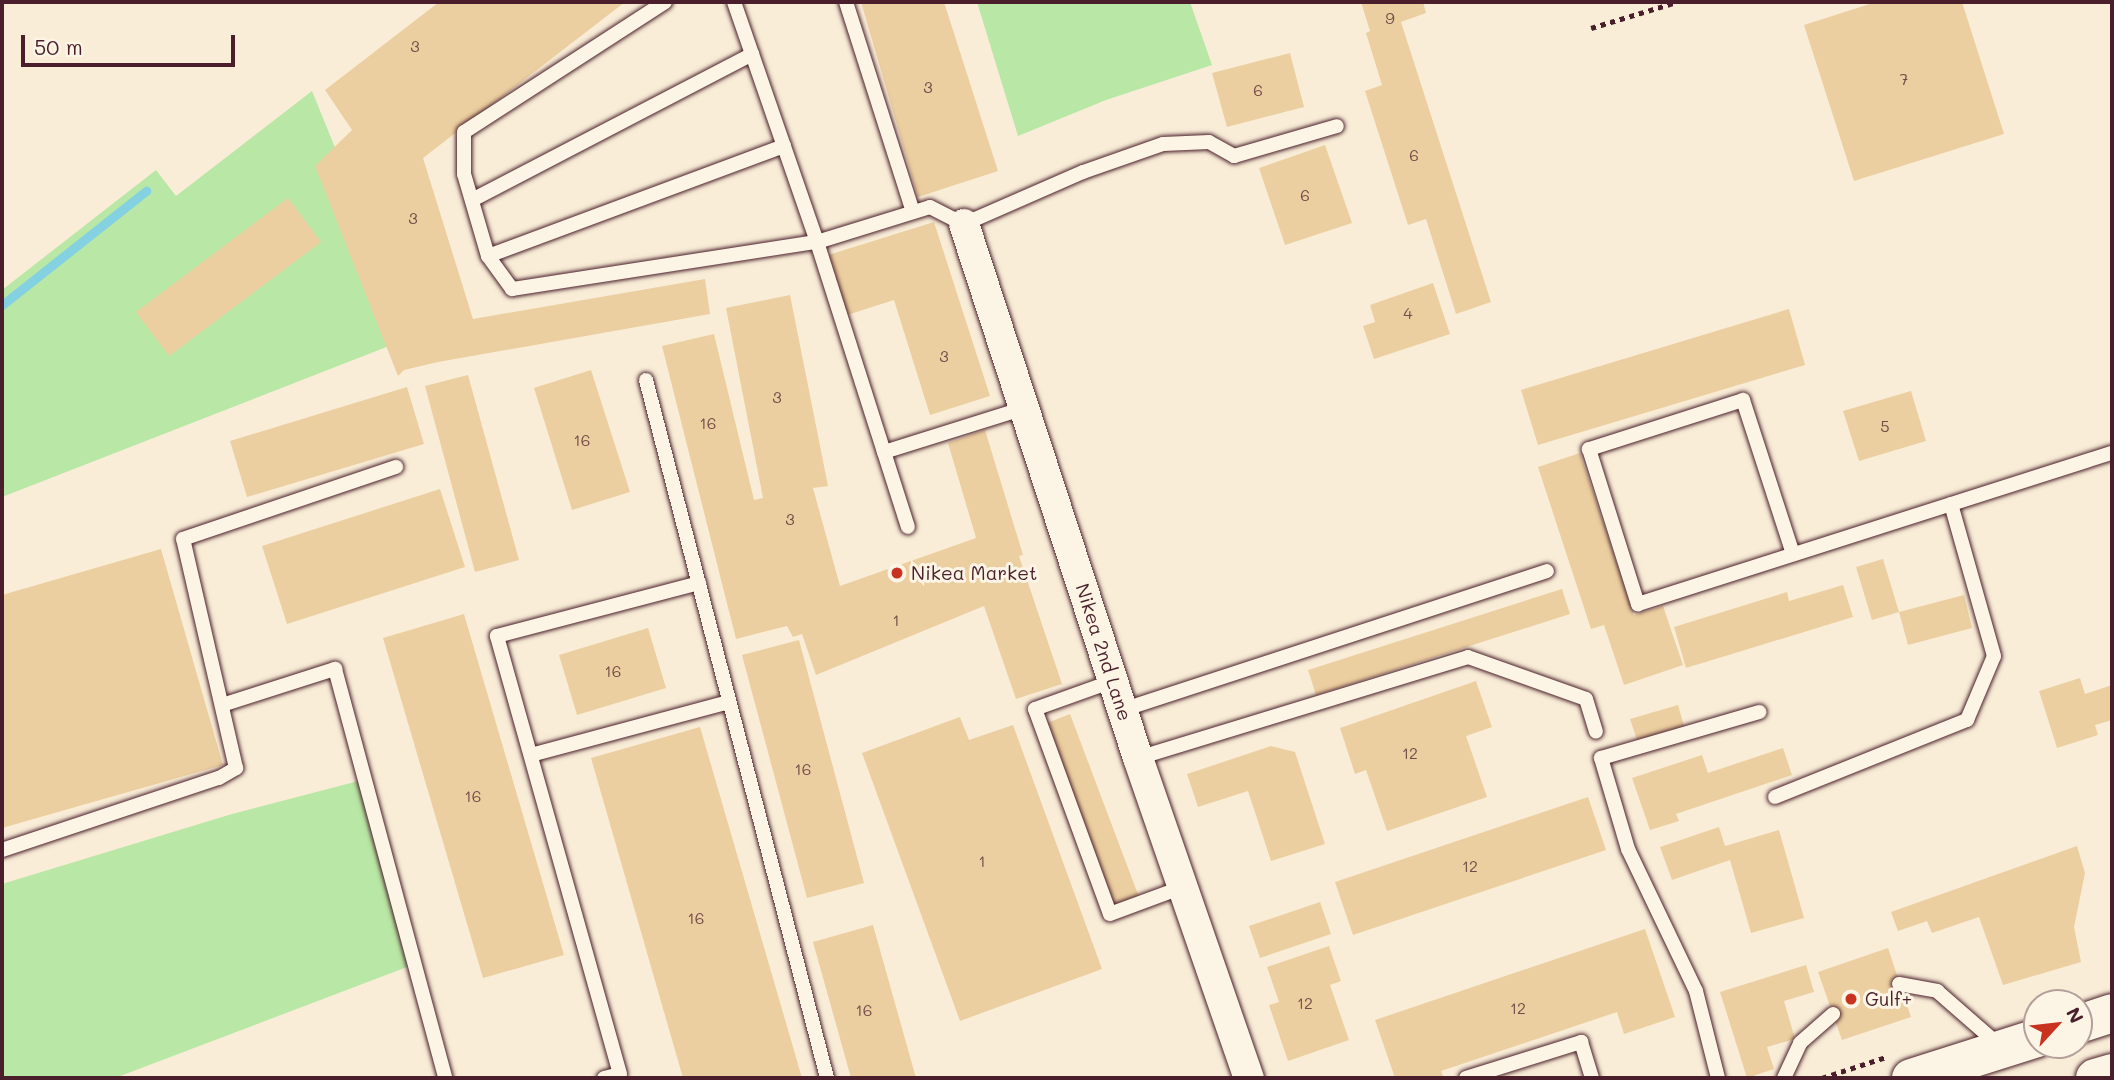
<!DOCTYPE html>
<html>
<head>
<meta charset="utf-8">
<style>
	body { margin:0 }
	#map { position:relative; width:2114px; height:1080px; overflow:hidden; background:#f9edd7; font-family:Mali,sans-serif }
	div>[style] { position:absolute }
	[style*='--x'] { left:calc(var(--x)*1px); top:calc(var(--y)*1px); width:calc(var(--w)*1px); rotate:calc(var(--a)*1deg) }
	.green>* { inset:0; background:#b9e7a5 }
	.stream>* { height:9px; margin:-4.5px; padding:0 4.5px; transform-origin:4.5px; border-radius:4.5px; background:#83d1e1 }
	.building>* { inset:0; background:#eccfa0 }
	.path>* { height:4.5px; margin-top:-2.25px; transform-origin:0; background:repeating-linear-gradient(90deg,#4a1f2b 0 5px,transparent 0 10px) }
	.roads { filter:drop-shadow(0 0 2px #4a1f2b) drop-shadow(0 0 2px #4a1f2b) }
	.service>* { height:14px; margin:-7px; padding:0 7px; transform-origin:7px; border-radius:7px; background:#fcf5e5 }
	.minor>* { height:30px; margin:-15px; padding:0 15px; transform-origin:15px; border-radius:15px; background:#fcf5e5 }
	.primary>* { height:38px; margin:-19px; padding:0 19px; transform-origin:19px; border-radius:19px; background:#fcf5e5 }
	.dots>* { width:19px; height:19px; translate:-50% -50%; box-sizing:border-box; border:4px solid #fcf5e5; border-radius:50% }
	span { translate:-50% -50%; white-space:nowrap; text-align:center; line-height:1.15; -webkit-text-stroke:6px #fcf5e5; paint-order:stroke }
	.number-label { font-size:16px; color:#724b48 }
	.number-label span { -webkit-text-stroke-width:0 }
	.poi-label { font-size:19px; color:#4a1f2b }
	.left { translate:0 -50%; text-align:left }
	.street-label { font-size:19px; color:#4a1f2b }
	.frame { position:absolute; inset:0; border:4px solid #4a1f2b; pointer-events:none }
	.north { position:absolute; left:2023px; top:989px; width:70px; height:70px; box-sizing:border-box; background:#fcf5e5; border:2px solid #b59f9b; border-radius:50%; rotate:63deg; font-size:19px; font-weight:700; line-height:28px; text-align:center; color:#4a1f2b }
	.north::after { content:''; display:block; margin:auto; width:24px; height:32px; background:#c8321e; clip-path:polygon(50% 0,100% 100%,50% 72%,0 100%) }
	.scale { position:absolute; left:21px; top:35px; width:214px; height:32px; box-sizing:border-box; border:4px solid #4a1f2b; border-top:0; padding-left:9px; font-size:21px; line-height:24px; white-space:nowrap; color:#4a1f2b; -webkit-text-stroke:5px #fcf5e5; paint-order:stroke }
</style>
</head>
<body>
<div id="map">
	<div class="green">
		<i style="clip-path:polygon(977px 2px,1190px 2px,1212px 65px,1106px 100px,1018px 136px)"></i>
		<i style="clip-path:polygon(312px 91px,412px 337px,2px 497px,2px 290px,156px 170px,176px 196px)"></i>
		<i style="clip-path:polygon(366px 779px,415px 964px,115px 1078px,2px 1078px,2px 884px,232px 814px)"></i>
	</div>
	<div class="stream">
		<i style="--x:2;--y:305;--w:184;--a:-38.4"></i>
	</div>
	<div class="building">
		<i style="clip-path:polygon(439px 2px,625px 2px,423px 158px,473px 319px,705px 279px,710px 314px,438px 362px,404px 370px,398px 376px,315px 166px,352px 130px,325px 90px)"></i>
		<i style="clip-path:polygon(861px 2px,944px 2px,998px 171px,918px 197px)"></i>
		<i style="clip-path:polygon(1361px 2px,1423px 2px,1426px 13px,1401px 22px,1491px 302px,1456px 314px,1426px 219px,1408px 225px,1365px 91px,1382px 85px,1366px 33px,1370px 31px)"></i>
		<i style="clip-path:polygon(1876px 2px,1962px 2px,2004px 134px,1854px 181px,1804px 25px)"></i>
		<i style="clip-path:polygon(1290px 53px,1304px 107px,1227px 127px,1212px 73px)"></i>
		<i style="clip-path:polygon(1325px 145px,1352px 223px,1285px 245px,1259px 168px)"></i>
		<i style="clip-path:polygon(288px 198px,321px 242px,169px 356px,136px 312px)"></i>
		<i style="clip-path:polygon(934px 222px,990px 396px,930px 415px,894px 300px,844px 316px,825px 256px)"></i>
		<i style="clip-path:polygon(1433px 283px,1450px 334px,1374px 359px,1363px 326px,1375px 322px,1370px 305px)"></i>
		<i style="clip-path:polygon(790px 295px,828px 486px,813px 488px,840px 586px,976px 538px,948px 443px,985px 430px,1023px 555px,1019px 556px,1062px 684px,1016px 699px,984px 606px,816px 675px,802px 634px,793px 637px,787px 626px,736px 639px,662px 346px,714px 334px,754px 500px,763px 498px,726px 308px)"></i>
		<i style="clip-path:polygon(1789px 309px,1805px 365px,1538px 445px,1521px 390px)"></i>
		<i style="clip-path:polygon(591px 370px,630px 492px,572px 510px,534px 388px)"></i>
		<i style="clip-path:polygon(468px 375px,519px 560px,475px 572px,425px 386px)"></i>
		<i style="clip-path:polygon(407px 387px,424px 444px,247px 497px,230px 441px)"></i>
		<i style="clip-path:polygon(1911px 391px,1926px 441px,1859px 461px,1843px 411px)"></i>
		<i style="clip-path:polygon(1580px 453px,1634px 615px,1663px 606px,1683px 665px,1624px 685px,1604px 625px,1591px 629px,1538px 467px)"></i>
		<i style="clip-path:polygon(440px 489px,465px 567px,287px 624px,262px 546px)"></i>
		<i style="clip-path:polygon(161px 549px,223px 765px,2px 828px,2px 595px)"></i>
		<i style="clip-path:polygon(1883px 559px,1899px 612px,1872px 620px,1856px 567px)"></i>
		<i style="clip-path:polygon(1843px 585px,1853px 617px,1686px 668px,1674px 627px,1787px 592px,1789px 601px)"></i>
		<i style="clip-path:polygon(1562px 589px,1570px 614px,1316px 695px,1308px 670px)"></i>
		<i style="clip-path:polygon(1964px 595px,1972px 628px,1908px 645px,1899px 612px)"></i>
		<i style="clip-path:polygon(464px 614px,564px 955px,483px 978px,383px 638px)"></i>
		<i style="clip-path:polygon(648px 628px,666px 688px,577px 715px,559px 655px)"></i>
		<i style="clip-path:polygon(799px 640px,864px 883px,807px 898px,742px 655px)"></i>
		<i style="clip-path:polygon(2080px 678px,2085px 694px,2112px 685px,2112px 720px,2095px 725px,2098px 735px,2057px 748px,2039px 691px)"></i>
		<i style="clip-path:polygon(1476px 681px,1492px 727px,1466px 736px,1487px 797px,1387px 831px,1366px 770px,1355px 774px,1340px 728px)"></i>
		<i style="clip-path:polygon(1678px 705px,1684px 726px,1637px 740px,1630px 719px)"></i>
		<i style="clip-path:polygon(1070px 714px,1139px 897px,1115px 906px,1047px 723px)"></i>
		<i style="clip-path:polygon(960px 717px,969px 740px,1013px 725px,1102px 969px,960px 1021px,862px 753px)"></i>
		<i style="clip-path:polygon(700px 727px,802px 1078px,683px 1078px,591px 758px)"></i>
		<i style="clip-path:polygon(1271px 746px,1295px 752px,1325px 844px,1271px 861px,1248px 791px,1198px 807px,1187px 774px)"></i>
		<i style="clip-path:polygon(1783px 748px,1792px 775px,1676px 814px,1679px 821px,1650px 830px,1632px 778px,1702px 755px,1708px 773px)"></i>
		<i style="clip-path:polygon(1588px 797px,1606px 850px,1353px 935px,1335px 882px)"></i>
		<i style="clip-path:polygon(1719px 827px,1725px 846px,1779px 830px,1804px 918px,1751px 933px,1730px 860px,1672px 880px,1660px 847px)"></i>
		<i style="clip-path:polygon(2077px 846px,2085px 873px,2074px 927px,2081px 962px,2003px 985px,1979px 917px,1932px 933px,1927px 921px,1898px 931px,1891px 912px)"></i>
		<i style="clip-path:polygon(1320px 902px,1331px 934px,1260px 958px,1249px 926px)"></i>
		<i style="clip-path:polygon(873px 925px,916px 1078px,851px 1078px,813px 942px)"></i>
		<i style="clip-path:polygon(1645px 929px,1675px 1017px,1624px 1034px,1617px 1012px,1441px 1071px,1444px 1078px,1395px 1078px,1375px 1020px)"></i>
		<i style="clip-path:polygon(1329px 946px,1341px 981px,1330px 985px,1349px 1040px,1288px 1061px,1269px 1005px,1279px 1002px,1267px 967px)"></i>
		<i style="clip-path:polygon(1888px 948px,1911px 1017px,1842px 1040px,1818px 972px)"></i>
		<i style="clip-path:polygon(1806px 965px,1814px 992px,1784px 1001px,1795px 1039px,1767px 1047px,1774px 1069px,1747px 1078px,1720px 992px)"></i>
	</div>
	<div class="path">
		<i style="--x:1591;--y:28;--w:90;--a:-16.8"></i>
		<i style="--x:1822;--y:1078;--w:67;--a:-18.2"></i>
	</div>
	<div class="roads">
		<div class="service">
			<i style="--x:665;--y:2;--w:239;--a:147.1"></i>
			<i style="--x:464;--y:132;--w:42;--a:90"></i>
			<i style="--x:464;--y:174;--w:85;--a:73.7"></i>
			<i style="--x:488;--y:256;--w:41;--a:54"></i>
			<i style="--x:512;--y:289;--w:309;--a:-8.8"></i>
			<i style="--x:817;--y:242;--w:299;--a:72.3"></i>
			<i style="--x:734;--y:2;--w:254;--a:70.9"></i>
			<i style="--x:817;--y:242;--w:118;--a:-17.2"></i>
			<i style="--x:930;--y:207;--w:38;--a:27"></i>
			<i style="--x:964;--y:224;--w:130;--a:-23.6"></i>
			<i style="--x:1083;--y:172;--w:85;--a:-19.3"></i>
			<i style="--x:1163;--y:144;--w:46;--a:-2.5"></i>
			<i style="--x:1209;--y:142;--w:29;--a:29"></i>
			<i style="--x:1234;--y:156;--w:107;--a:-16.2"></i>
			<i style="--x:846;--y:2;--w:220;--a:72.3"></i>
			<i style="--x:472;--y:200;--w:316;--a:-27.5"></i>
			<i style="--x:488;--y:256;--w:316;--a:-20.4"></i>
			<i style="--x:646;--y:380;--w:721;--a:75.46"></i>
			<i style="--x:884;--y:452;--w:147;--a:-17.4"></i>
			<i style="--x:1793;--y:554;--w:162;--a:-108"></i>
			<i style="--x:1743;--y:400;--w:162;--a:162.3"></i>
			<i style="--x:1589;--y:449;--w:163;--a:72.5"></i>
			<i style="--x:1638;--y:604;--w:497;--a:-17.7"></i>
			<i style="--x:1113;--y:681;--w:83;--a:160.3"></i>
			<i style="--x:1035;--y:709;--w:218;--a:69.9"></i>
			<i style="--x:1110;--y:914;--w:78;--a:-20.3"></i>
			<i style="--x:222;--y:705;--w:119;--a:-17.7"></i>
			<i style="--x:335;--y:669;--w:424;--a:74.9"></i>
			<i style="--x:1122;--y:710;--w:447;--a:-18.1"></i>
			<i style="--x:531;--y:755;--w:205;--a:-15"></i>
			<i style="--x:1138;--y:758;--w:345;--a:-17"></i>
			<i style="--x:1468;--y:657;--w:125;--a:19.6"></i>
			<i style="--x:1586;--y:699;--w:34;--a:73"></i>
			<i style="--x:1775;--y:797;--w:207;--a:-21.9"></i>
			<i style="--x:1967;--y:720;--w:69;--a:-67.1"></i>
			<i style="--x:1994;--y:656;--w:158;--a:-105.8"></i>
			<i style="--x:2;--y:850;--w:229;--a:-18.4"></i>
			<i style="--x:219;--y:778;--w:20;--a:-30"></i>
			<i style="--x:236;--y:768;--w:235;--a:-103"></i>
			<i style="--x:183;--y:539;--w:225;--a:-18.7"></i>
			<i style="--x:1899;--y:984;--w:39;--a:10"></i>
			<i style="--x:1937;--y:991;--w:82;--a:41.1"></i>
			<i style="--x:604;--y:1078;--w:16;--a:-14"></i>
			<i style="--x:620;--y:1074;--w:455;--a:-105.7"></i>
			<i style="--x:497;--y:636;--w:209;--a:-14.7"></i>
			<i style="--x:1466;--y:1078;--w:121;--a:-17.4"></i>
			<i style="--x:1581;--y:1042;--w:38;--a:73"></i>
			<i style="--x:1718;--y:1078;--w:90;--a:-104.2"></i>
			<i style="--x:1696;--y:991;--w:157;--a:-115.6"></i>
			<i style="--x:1628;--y:849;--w:95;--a:-106.5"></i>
			<i style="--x:1601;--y:758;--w:165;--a:-16.2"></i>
			<i style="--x:1784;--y:1078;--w:38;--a:-65"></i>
			<i style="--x:1800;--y:1043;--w:44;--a:-41.3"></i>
		</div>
		<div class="minor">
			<i style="--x:964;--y:224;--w:562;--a:71.95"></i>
			<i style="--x:1138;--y:758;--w:339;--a:70.9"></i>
		</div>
		<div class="primary">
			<i style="--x:2079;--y:1024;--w:35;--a:-18"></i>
			<i style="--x:1911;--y:1078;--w:132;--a:-17.6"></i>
			<i style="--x:2095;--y:1078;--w:18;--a:-16"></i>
		</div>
	</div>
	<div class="dots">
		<i style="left:897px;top:573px;background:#c8321e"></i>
		<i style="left:1851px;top:999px;background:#c8321e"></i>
	</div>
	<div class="number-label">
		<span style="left:1390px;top:18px">9</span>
		<span style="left:415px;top:46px">3</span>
		<span style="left:1904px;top:79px">7</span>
		<span style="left:928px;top:87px">3</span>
		<span style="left:1258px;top:90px">6</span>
		<span style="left:1414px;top:155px">6</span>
		<span style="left:1305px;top:195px">6</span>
		<span style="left:413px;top:218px">3</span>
		<span style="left:1408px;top:313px">4</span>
		<span style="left:944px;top:356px">3</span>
		<span style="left:777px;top:397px">3</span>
		<span style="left:708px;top:423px">16</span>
		<span style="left:1885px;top:426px">5</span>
		<span style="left:582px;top:440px">16</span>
		<span style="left:790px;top:519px">3</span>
		<span style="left:896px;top:620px">1</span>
		<span style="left:613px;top:671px">16</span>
		<span style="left:1410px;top:753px">12</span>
		<span style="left:803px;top:769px">16</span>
		<span style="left:473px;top:796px">16</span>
		<span style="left:982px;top:861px">1</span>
		<span style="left:1470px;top:866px">12</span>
		<span style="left:696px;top:918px">16</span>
		<span style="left:1305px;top:1003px">12</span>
		<span style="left:1518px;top:1008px">12</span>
		<span style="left:864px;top:1010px">16</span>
	</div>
	<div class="poi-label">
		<span class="left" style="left:911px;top:573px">Nikea Market</span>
		<span class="left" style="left:1865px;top:999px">Gulf+</span>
	</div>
	<div class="street-label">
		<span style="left:1104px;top:652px;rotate:72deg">Nikea 2nd Lane</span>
	</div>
	<div class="frame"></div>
	<div class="north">N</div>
	<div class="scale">50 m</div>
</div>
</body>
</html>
